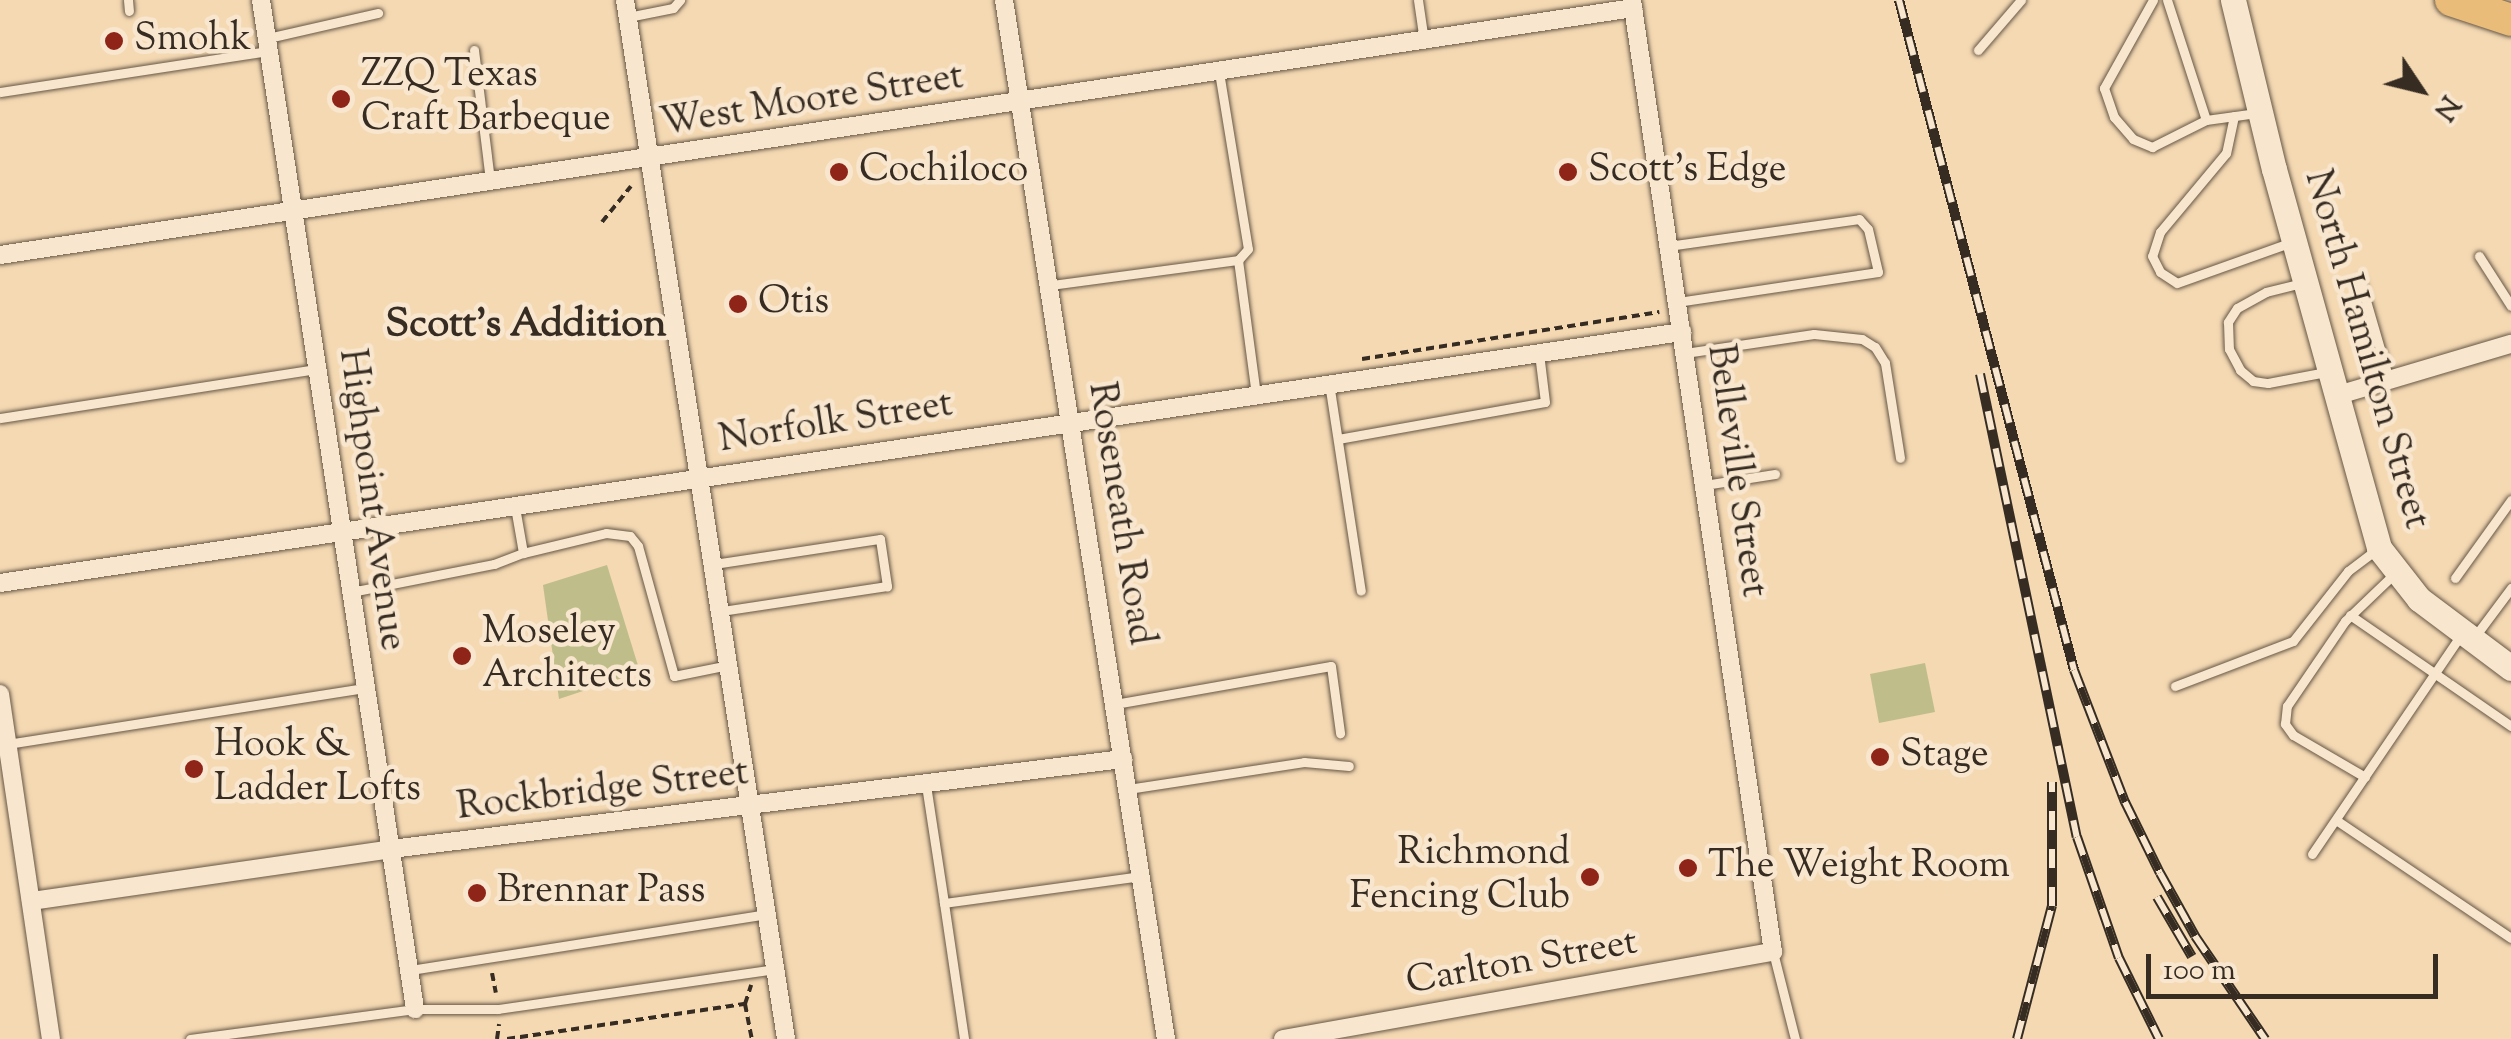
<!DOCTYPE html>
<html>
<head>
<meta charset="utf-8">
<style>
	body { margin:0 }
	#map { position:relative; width:2511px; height:1039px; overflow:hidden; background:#f4d9b3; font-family:"Sorts Mill Goudy",serif }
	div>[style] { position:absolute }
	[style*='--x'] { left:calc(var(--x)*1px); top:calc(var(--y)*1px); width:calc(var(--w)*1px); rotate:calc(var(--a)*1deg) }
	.green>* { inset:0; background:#bfbe8a }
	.path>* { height:4px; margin-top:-2px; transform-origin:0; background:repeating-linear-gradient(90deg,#362c22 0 8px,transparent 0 13px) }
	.roads { filter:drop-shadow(0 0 2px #665746) drop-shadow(0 0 2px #665746) }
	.lane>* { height:9px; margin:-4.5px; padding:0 4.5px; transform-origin:4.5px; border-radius:4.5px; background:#f8e6ce }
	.street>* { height:18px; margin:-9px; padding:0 9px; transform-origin:9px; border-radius:9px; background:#f8e6ce }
	.secondary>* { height:25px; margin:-12.5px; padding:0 12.5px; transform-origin:12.5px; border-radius:12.5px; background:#f8e6ce }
	.highway>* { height:32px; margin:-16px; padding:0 16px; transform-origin:16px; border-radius:16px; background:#eabc7a }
	.rail>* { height:10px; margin-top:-5px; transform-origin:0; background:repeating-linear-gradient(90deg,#f8e6ce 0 19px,#362c22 0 38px); box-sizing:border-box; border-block:2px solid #362c22 }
	.dots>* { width:28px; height:28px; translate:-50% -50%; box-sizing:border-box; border:5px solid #f8e6ce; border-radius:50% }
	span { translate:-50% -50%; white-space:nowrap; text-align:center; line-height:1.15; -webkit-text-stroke:9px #f8e6ce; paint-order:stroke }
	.poi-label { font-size:38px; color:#362c22 }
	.left { translate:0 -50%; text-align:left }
	.right { translate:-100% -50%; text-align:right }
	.street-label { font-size:38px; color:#362c22 }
	.neighbourhood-label { font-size:40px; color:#362c22; font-weight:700 }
	.north { position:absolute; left:2371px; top:40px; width:100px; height:100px; -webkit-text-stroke:8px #f8e6ce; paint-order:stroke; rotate:125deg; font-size:28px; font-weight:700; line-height:40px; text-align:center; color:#362c22 }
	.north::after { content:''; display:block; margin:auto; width:35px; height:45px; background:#362c22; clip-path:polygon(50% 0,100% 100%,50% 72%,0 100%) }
	.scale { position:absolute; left:2146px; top:954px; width:292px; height:45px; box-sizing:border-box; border:5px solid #362c22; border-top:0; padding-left:12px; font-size:30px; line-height:35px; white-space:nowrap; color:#362c22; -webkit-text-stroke:8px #f8e6ce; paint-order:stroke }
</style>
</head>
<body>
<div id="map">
	<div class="green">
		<i style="clip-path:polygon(607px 565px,640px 672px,559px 699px,543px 585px)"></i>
		<i style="clip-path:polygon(1925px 663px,1935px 712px,1879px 723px,1870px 674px)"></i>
	</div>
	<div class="path">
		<i style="--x:602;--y:222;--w:46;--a:-51.1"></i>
		<i style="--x:1362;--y:359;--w:301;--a:-9"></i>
		<i style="--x:492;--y:973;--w:20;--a:79"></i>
		<i style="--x:745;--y:1004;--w:36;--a:79"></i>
		<i style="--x:497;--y:1039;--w:15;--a:-82"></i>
		<i style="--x:507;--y:1039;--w:241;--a:-8.4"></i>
		<i style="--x:745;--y:1004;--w:20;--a:-72"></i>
	</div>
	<div class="roads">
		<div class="lane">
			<i style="--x:128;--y:0;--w:11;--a:85"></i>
			<i style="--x:1418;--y:0;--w:41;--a:81.7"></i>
			<i style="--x:2153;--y:0;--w:101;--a:119.1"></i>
			<i style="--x:2104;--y:88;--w:31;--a:71"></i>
			<i style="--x:2114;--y:117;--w:29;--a:49"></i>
			<i style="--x:2133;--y:139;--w:21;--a:23"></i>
			<i style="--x:2152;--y:147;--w:60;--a:-26.6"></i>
			<i style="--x:2206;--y:120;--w:126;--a:-108"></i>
			<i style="--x:628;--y:17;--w:46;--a:-11.3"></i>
			<i style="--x:673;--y:8;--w:11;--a:-49"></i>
			<i style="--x:268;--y:38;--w:113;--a:-12.8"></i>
			<i style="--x:474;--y:50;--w:132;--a:83"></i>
			<i style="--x:1978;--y:50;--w:66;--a:-49.3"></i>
			<i style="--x:1219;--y:72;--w:179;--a:80.7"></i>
			<i style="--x:1248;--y:249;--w:15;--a:132"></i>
			<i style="--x:1238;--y:260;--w:136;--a:82.4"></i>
			<i style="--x:0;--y:92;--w:270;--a:-8.7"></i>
			<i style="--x:2234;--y:116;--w:38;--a:102"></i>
			<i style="--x:2226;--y:153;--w:103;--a:129.9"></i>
			<i style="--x:2160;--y:232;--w:25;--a:108"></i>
			<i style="--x:2152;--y:256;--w:18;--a:63"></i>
			<i style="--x:2160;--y:272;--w:20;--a:33"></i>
			<i style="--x:2177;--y:283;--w:122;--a:-19.6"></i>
			<i style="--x:2206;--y:120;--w:51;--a:-7.8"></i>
			<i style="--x:1668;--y:246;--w:193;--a:-8"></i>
			<i style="--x:1859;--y:219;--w:13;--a:48"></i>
			<i style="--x:1868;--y:229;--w:44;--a:76.9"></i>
			<i style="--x:1878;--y:272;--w:202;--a:171.5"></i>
			<i style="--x:2479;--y:256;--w:59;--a:57.4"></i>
			<i style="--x:2360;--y:280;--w:104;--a:73.8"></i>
			<i style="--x:2302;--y:283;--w:37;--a:166"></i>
			<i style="--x:2266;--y:292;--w:33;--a:151"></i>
			<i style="--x:2237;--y:308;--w:17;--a:123"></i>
			<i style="--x:2228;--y:322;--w:27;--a:88"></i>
			<i style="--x:2229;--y:349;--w:24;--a:62"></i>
			<i style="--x:2240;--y:370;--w:17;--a:40"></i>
			<i style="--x:2253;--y:381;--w:15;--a:8"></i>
			<i style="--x:2268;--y:383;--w:59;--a:-10.7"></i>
			<i style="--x:1051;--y:285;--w:189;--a:-7.6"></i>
			<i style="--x:1685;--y:353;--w:130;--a:-8.4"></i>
			<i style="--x:1814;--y:334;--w:48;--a:5.9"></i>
			<i style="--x:1862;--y:339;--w:15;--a:32"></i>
			<i style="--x:1875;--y:347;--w:19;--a:58"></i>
			<i style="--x:1885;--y:363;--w:96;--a:81"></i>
			<i style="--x:1329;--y:383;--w:210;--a:81.3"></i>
			<i style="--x:0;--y:418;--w:322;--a:-8.8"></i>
			<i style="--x:1338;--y:439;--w:210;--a:-10.1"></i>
			<i style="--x:1545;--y:402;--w:49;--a:-97"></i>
			<i style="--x:1704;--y:485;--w:72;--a:-8.8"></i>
			<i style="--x:515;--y:507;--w:47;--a:80.1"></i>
			<i style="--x:523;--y:553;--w:85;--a:-13.5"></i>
			<i style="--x:606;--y:533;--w:24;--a:7"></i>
			<i style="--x:630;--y:536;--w:13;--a:51"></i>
			<i style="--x:638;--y:546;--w:135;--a:74.5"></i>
			<i style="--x:674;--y:676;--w:55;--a:-11.5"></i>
			<i style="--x:714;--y:564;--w:168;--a:-8.6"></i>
			<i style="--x:880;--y:539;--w:48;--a:81.5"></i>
			<i style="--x:887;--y:586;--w:168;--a:171.4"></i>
			<i style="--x:2455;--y:578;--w:96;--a:-54.3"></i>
			<i style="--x:351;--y:592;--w:146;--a:-11.1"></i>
			<i style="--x:494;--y:564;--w:31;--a:-21"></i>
			<i style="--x:2350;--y:615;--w:196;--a:34.6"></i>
			<i style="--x:2476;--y:635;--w:59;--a:-53.3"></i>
			<i style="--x:2175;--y:686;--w:126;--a:-20.9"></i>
			<i style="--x:2293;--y:641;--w:89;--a:-51.8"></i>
			<i style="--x:2348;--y:571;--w:35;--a:-37"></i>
			<i style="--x:1115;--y:704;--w:219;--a:-10"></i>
			<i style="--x:1331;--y:666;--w:68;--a:82.3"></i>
			<i style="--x:7;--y:744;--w:362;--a:-8.9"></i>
			<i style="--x:2365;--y:777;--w:83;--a:-149.7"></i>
			<i style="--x:2293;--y:735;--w:14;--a:-126"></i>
			<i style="--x:2285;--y:724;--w:18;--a:-84"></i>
			<i style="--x:2287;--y:706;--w:103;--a:-55.7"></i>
			<i style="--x:2345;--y:621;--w:69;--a:-43.8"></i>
			<i style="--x:926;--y:785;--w:119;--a:81.3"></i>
			<i style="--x:944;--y:903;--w:200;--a:-7.8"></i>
			<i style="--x:1128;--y:789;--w:178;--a:-8.7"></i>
			<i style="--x:1304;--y:762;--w:45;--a:5.1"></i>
			<i style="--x:2336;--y:820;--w:211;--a:34"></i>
			<i style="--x:2312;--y:854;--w:263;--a:-55.8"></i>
			<i style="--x:944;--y:903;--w:137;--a:81.6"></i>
			<i style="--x:1773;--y:952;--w:90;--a:75.8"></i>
			<i style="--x:410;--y:970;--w:362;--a:-8.9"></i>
			<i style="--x:190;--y:1039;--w:227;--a:-7.6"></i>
			<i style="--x:415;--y:1009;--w:83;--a:0"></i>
			<i style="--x:498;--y:1009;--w:281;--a:-8.2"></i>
		</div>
		<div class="street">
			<i style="--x:261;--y:0;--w:1021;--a:81.32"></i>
			<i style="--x:625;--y:0;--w:1051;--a:81.19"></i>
			<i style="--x:1004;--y:0;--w:1052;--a:81.14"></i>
			<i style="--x:0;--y:255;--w:1652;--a:-8.6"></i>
			<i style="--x:2335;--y:396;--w:184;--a:-16.5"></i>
			<i style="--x:0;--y:583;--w:1701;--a:-8.49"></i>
			<i style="--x:0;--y:694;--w:349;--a:81.6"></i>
			<i style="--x:31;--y:901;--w:364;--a:-8.2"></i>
			<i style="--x:391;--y:849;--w:738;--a:-7.01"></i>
			<i style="--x:1283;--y:1039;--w:498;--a:-10.1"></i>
			<i style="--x:1773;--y:952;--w:961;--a:-98.43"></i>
		</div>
		<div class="secondary">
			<i style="--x:2233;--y:0;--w:174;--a:76.4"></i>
			<i style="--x:2274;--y:169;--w:393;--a:74.5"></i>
			<i style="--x:2379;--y:548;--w:65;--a:51.9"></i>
			<i style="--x:2419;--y:599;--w:115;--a:36.9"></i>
		</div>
		<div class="highway">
			<i style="--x:2451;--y:0;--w:63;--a:18.4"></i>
		</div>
	</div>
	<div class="rail">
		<i style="--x:1899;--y:0;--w:692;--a:75.36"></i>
		<i style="--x:2074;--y:670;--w:142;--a:68.9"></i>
		<i style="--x:2125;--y:802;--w:79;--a:63.8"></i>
		<i style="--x:2160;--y:873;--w:72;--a:60.9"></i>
		<i style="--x:2195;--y:936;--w:125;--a:55.8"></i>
		<i style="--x:1980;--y:374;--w:473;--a:78.2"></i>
		<i style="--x:2077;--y:837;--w:128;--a:70.9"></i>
		<i style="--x:2119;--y:958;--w:90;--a:63.7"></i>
		<i style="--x:2157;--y:897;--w:69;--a:59.7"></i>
		<i style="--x:2017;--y:1039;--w:138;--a:-75.3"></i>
		<i style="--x:2052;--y:906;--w:124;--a:-90"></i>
	</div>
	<div class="dots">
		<i style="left:114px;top:41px;background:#8f2418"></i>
		<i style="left:341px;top:99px;background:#8f2418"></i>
		<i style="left:839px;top:172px;background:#8f2418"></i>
		<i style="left:1568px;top:172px;background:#8f2418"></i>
		<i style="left:738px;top:304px;background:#8f2418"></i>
		<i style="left:462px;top:656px;background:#8f2418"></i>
		<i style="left:1880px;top:757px;background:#8f2418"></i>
		<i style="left:194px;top:769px;background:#8f2418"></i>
		<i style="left:1688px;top:868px;background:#8f2418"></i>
		<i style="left:1590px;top:877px;background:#8f2418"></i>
		<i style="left:477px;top:893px;background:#8f2418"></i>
	</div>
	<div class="poi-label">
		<span class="left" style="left:134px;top:41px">Smohk</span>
		<span class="left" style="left:361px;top:99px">ZZQ Texas<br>Craft Barbeque</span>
		<span class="left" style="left:859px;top:172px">Cochiloco</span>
		<span class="left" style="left:1588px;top:172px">Scott's Edge</span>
		<span class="left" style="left:758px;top:304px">Otis</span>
		<span class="left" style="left:482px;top:656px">Moseley<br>Architects</span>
		<span class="left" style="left:214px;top:769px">Hook &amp;<br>Ladder Lofts</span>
		<span class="left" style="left:1900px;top:757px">Stage</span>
		<span class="right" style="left:1570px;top:877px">Richmond<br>Fencing Club</span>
		<span class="left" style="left:1708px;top:868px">The Weight Room</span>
		<span class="left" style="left:497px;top:893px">Brennar Pass</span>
	</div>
	<div class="street-label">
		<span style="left:812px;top:102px;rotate:-9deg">West Moore Street</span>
		<span style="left:2365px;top:350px;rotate:74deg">North Hamilton Street</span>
		<span style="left:836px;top:424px;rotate:-9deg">Norfolk Street</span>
		<span style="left:1735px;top:471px;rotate:82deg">Belleville Street</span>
		<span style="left:370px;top:500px;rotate:82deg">Highpoint Avenue</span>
		<span style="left:1119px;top:514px;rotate:81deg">Roseneath Road</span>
		<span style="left:603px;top:792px;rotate:-7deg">Rockbridge Street</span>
		<span style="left:1522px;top:964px;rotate:-10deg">Carlton Street</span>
	</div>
	<div class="neighbourhood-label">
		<span style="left:526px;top:326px">Scott's Addition</span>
	</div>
	<div class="north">N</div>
	<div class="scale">100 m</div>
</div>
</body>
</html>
